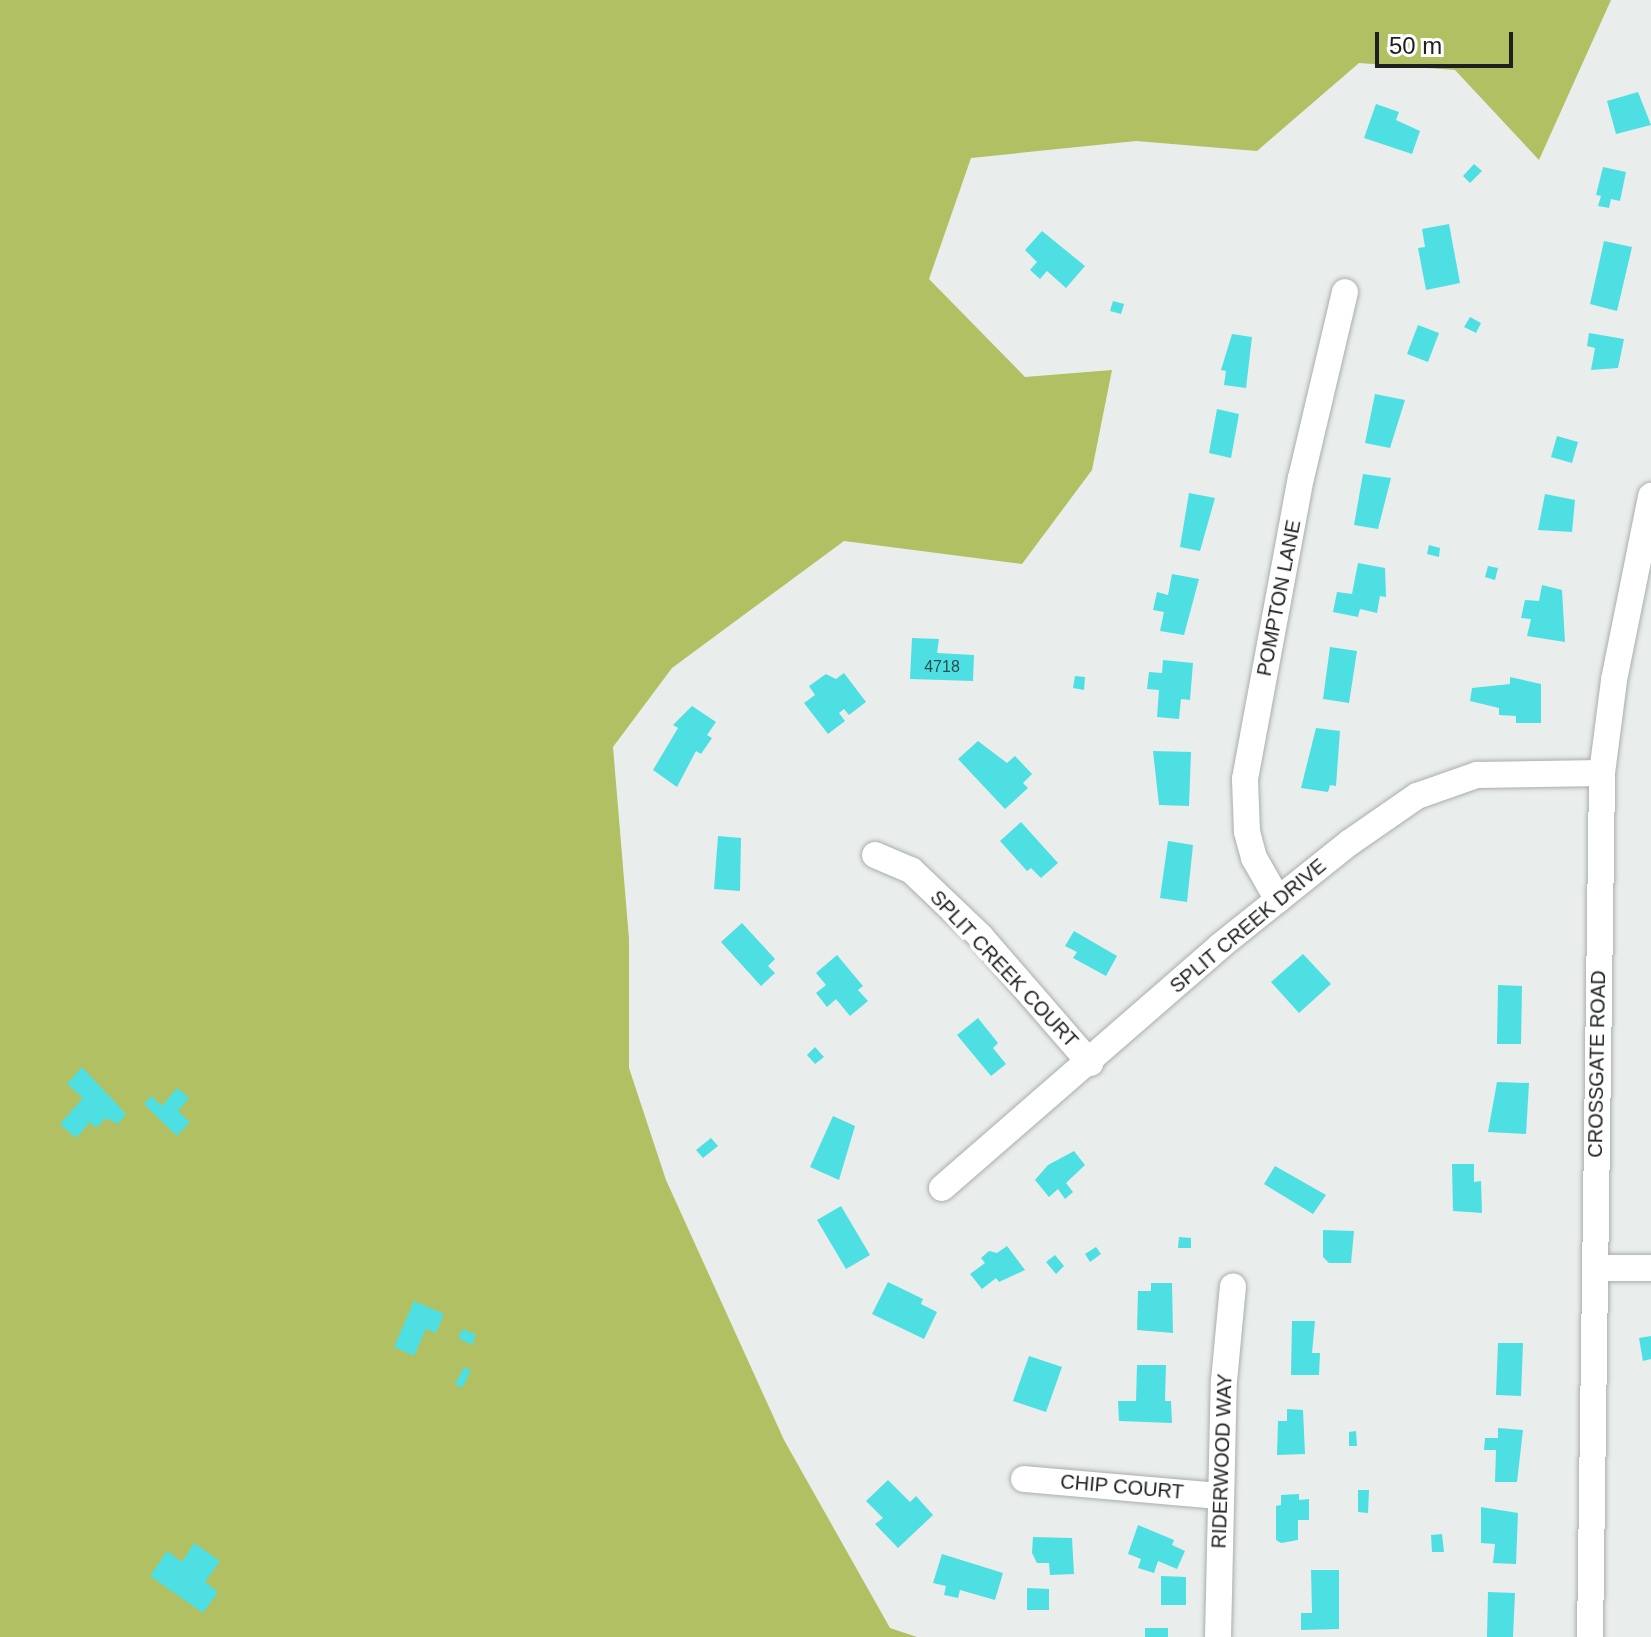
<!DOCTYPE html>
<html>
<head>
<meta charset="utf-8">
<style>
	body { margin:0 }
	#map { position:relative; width:1651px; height:1637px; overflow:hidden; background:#e9edec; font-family:Helvetica,sans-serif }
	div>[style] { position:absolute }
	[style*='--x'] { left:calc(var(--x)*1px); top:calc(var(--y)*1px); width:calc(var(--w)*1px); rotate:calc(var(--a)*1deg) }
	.forest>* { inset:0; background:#b1c062 }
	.building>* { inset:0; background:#4edfe3 }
	.roads { filter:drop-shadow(0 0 2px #a9aeac) drop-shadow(0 0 2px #a9aeac) }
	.minor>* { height:26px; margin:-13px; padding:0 13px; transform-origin:13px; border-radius:13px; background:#fff }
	span { translate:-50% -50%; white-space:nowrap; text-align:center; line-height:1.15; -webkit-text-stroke:8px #fff; paint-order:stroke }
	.number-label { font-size:16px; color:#2a4f50 }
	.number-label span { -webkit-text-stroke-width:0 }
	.street-label { font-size:20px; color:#1e1f1f }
	.scale { position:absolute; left:1375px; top:32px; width:138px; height:36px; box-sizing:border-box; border:4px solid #1e1f1f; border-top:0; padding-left:10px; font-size:24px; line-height:28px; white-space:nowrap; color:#1e1f1f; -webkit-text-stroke:6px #fff; paint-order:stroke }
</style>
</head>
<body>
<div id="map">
	<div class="forest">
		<i style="clip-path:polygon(0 0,1611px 0,1539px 160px,1455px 70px,1359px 63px,1257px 151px,1136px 141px,971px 158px,929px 279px,1025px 377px,1112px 370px,1092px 470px,1022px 564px,844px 541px,672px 668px,613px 747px,629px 939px,629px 1068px,666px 1180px,784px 1440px,890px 1628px,917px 1637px,0 1637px)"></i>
	</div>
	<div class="building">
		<i style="clip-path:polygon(1638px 92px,1651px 125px,1616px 134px,1607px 101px)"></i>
		<i style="clip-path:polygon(1376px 104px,1399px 112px,1396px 120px,1420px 131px,1412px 154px,1364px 138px)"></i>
		<i style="clip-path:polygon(1474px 164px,1482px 171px,1470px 183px,1463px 176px)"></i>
		<i style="clip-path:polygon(1603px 167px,1626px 172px,1620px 201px,1611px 199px,1609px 208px,1598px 206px,1601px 196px,1596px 195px)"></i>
		<i style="clip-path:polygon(1449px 224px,1460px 283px,1426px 290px,1418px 248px,1425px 247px,1422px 229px)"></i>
		<i style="clip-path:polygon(1042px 231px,1085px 266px,1066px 288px,1047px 271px,1040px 279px,1030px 270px,1037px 262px,1025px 250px)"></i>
		<i style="clip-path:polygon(1604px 241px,1632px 247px,1617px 311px,1590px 304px)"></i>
		<i style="clip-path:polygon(1113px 301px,1124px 304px,1121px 314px,1110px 311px)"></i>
		<i style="clip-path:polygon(1470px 317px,1481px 323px,1476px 333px,1464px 327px)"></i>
		<i style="clip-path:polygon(1418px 325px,1439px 333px,1428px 362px,1407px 354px)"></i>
		<i style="clip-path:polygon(1589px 333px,1624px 339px,1618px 368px,1591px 370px,1595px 348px,1587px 346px)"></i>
		<i style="clip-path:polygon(1232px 334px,1252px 337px,1246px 388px,1224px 385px,1226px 371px,1221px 370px)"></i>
		<i style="clip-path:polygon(1375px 394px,1405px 400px,1390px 448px,1365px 443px)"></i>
		<i style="clip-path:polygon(1217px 409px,1239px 414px,1231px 458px,1209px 453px)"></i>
		<i style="clip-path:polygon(1557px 436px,1578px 442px,1572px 463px,1551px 457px)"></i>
		<i style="clip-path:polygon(1363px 474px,1391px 478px,1378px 529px,1354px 525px)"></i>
		<i style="clip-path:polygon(1189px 493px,1215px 498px,1200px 551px,1180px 547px)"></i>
		<i style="clip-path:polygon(1545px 494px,1575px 500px,1572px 532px,1538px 530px)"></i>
		<i style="clip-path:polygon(1429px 545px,1440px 548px,1439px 557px,1427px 554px)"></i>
		<i style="clip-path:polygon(1358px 563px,1385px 568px,1386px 597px,1380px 596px,1377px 613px,1360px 609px,1358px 617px,1333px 612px,1337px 592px,1352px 594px)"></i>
		<i style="clip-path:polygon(1488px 566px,1498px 568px,1495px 580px,1485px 577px)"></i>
		<i style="clip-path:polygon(1172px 574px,1199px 579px,1184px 635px,1160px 631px,1164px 612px,1153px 610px,1157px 592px,1168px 595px)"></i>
		<i style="clip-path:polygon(1542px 585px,1562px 590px,1565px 642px,1527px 636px,1531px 619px,1521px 618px,1525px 600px,1539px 601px)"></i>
		<i style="clip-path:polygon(912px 638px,939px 639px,937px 653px,974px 655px,973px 681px,910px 679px)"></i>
		<i style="clip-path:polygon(1330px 647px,1357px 651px,1349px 703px,1323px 699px)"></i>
		<i style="clip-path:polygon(1163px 660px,1193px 663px,1190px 700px,1181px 699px,1179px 719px,1157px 717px,1159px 690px,1147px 689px,1149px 672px,1162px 673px)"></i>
		<i style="clip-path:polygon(844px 673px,866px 702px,849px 715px,844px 709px,839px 713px,845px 721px,828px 734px,804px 703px,815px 695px,809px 686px,826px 674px,836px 679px)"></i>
		<i style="clip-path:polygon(1075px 676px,1085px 677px,1084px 690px,1073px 688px)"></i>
		<i style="clip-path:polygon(1510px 677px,1541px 684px,1541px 723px,1516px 723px,1516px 716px,1499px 715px,1499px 708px,1470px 701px,1472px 688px,1510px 684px)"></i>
		<i style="clip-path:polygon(692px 706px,716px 722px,707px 735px,712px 738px,701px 754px,696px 751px,677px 787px,653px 770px,678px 728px,673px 725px)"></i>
		<i style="clip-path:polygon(1316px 728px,1340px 731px,1336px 786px,1330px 785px,1328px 792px,1301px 788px)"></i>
		<i style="clip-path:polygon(978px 741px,1007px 763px,1015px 756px,1032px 774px,1023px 783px,1028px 788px,1005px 809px,958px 759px)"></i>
		<i style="clip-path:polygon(1153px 751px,1191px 752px,1189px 806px,1159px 805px)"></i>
		<i style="clip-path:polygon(1021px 822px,1058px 863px,1041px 878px,1031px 868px,1027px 871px,1000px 841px)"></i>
		<i style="clip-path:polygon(718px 836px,741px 838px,740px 891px,714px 889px)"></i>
		<i style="clip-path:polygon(1168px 841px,1193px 845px,1187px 902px,1160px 898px)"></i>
		<i style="clip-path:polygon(742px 923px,775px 959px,768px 966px,775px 973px,761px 986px,721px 942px)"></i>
		<i style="clip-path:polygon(1074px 931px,1117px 956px,1106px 976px,1073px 958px,1077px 952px,1065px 946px)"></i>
		<i style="clip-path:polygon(1303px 954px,1331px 984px,1299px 1013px,1271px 982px)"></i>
		<i style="clip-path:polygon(837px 955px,863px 986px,858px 990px,868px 1001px,850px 1016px,836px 999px,827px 1007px,816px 993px,826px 985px,816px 973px)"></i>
		<i style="clip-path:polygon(1498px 985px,1522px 986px,1521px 1044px,1497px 1044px)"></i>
		<i style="clip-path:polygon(978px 1018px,998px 1043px,993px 1048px,1006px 1064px,991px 1076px,957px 1035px)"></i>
		<i style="clip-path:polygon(815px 1047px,824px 1057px,815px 1064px,807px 1055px)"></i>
		<i style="clip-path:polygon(82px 1067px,126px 1114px,118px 1124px,106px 1118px,96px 1128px,90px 1122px,76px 1138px,60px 1124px,83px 1098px,67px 1084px)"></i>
		<i style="clip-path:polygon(1497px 1082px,1529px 1083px,1526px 1134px,1488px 1132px)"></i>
		<i style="clip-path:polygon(177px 1088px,189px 1098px,178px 1111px,190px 1122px,177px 1136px,144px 1104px,151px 1096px,162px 1106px)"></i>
		<i style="clip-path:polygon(833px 1116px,855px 1126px,839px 1180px,810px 1167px)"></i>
		<i style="clip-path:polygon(711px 1138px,718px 1146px,703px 1158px,696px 1150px)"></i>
		<i style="clip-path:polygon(1074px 1151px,1085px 1165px,1066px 1183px,1073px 1192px,1065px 1199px,1058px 1189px,1049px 1197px,1035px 1180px,1048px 1165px)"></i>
		<i style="clip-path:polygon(1452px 1164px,1474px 1164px,1474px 1182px,1481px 1181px,1482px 1213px,1453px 1211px)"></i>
		<i style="clip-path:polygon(1275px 1166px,1326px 1195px,1313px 1214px,1264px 1184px)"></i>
		<i style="clip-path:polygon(841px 1206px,870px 1255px,846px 1269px,817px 1220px)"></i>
		<i style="clip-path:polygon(1323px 1230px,1354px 1231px,1351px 1263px,1329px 1263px,1323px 1257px)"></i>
		<i style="clip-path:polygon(1179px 1237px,1191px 1238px,1191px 1248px,1178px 1248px)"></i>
		<i style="clip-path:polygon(1007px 1246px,1025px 1270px,999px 1282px,996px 1278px,982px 1289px,970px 1274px,985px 1263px,981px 1258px,989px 1251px,997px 1253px)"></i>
		<i style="clip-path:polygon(1096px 1247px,1101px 1254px,1090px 1262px,1085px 1254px)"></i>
		<i style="clip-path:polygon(1055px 1255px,1064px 1266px,1056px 1274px,1046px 1262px)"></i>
		<i style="clip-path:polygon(888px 1282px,923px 1299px,921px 1304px,937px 1312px,924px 1339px,872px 1314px)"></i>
		<i style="clip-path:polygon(1151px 1283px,1172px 1283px,1173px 1333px,1137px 1330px,1138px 1291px,1151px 1291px)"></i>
		<i style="clip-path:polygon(414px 1301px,444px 1314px,436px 1333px,426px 1329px,414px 1356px,394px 1347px)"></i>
		<i style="clip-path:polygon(1292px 1321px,1315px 1321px,1312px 1353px,1320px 1353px,1319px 1375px,1291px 1375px)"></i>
		<i style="clip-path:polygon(463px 1329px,476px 1335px,472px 1345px,458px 1338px)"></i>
		<i style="clip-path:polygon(1651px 1336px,1651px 1359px,1643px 1361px,1639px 1338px)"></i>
		<i style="clip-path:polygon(1498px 1343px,1523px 1343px,1521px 1396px,1496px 1395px)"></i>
		<i style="clip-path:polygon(1029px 1356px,1062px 1367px,1046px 1412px,1013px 1401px)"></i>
		<i style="clip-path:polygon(1137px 1365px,1166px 1365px,1165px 1401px,1171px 1401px,1172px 1423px,1119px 1421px,1118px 1401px,1136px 1401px)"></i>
		<i style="clip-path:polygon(464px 1367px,471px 1371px,462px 1388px,455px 1384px)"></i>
		<i style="clip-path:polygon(1287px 1409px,1303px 1410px,1305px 1454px,1277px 1455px,1278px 1421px,1287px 1421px)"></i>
		<i style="clip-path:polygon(1498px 1428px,1523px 1430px,1517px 1482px,1495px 1482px,1496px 1450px,1484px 1450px,1485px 1438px,1498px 1438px)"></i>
		<i style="clip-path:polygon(1356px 1431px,1357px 1446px,1349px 1446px,1349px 1432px)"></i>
		<i style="clip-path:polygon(888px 1480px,910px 1502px,916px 1496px,933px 1515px,898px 1548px,875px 1524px,883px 1518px,866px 1501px)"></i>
		<i style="clip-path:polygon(1358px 1490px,1369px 1490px,1368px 1513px,1358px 1512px)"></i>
		<i style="clip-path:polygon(1299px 1494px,1299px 1500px,1309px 1499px,1309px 1520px,1298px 1520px,1298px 1540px,1281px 1543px,1276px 1540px,1276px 1506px,1281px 1505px,1281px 1495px)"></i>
		<i style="clip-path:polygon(1481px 1507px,1518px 1513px,1516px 1564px,1493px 1563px,1495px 1544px,1481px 1543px)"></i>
		<i style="clip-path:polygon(1138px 1525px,1174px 1540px,1172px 1545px,1185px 1551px,1177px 1569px,1158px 1561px,1154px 1573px,1138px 1568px,1141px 1559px,1128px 1554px)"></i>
		<i style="clip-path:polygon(1442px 1534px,1444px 1552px,1432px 1552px,1431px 1535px)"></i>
		<i style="clip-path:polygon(1033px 1537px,1072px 1538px,1074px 1574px,1050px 1575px,1049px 1563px,1037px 1563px,1032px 1553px)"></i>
		<i style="clip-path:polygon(194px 1543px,220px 1561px,205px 1582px,218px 1592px,203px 1613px,150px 1576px,167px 1551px,182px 1562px)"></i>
		<i style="clip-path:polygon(942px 1554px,1003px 1573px,995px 1600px,960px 1590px,958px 1598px,944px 1595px,946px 1586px,933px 1583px)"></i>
		<i style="clip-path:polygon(1311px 1570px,1339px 1570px,1339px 1629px,1301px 1630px,1301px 1613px,1312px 1613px)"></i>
		<i style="clip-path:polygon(1161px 1576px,1186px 1577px,1186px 1605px,1161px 1605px)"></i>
		<i style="clip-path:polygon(1027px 1588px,1049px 1589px,1049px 1610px,1027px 1610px)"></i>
		<i style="clip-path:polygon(1488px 1592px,1515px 1593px,1513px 1637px,1487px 1637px)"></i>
		<i style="clip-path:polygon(1145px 1628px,1168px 1628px,1168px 1637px,1145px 1637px)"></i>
	</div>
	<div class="roads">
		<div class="minor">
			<i style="--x:875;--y:855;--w:39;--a:23"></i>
			<i style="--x:911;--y:870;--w:97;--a:43.7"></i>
			<i style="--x:981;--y:937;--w:167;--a:49.1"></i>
			<i style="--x:1278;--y:900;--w:48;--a:-119.7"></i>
			<i style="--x:1254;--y:858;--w:27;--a:-105"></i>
			<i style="--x:1247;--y:832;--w:53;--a:-92.2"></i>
			<i style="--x:1245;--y:779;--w:306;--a:-79.5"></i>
			<i style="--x:1301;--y:478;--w:191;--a:-76.7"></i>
			<i style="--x:942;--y:1188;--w:369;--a:-41"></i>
			<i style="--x:1220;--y:946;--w:165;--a:-38.6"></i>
			<i style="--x:1349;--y:843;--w:83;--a:-34.7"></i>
			<i style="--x:1417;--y:796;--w:64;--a:-19.3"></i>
			<i style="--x:1477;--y:775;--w:125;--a:-0.9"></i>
			<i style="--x:1596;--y:1268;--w:55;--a:0"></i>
			<i style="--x:1024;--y:1479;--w:197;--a:5"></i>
			<i style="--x:1218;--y:1637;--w:256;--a:-88.7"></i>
			<i style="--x:1224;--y:1381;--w:95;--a:-84.6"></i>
			<i style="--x:1590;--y:1637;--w:864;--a:-89.2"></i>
			<i style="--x:1602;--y:773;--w:94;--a:-82.6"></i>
			<i style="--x:1614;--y:680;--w:188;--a:-78.6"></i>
		</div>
	</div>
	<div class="number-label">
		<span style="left:942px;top:667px">4718</span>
	</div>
	<div class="street-label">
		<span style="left:1279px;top:598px;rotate:-79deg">POMPTON LANE</span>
		<span style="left:1248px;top:926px;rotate:-40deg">SPLIT CREEK DRIVE</span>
		<span style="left:1004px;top:969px;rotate:47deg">SPLIT CREEK COURT</span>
		<span style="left:1597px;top:1064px;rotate:-89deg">CROSSGATE ROAD</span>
		<span style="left:1222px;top:1461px;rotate:-88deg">RIDERWOOD WAY</span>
		<span style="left:1122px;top:1487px;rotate:5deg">CHIP COURT</span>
	</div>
	<div class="scale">50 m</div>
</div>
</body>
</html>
